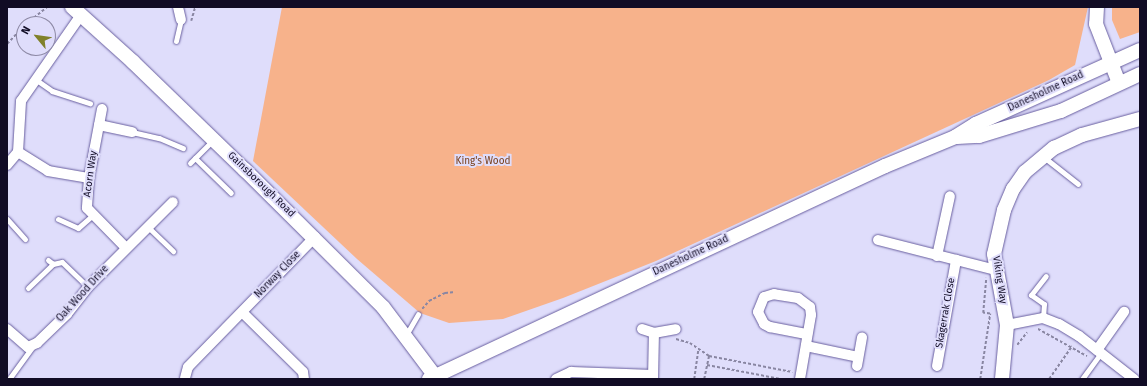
<!DOCTYPE html>
<html>
<head>
<meta charset="utf-8">
<style>
	body { margin:0 }
	#map { position:relative; width:1147px; height:386px; overflow:hidden; background:#dfddfb; font-family:"Fira Sans",sans-serif }
	div>[style] { position:absolute }
	[style*='--x'] { left:calc(var(--x)*1px); top:calc(var(--y)*1px); width:calc(var(--w)*1px); rotate:calc(var(--a)*1deg) }
	.green>* { inset:0; background:#f7b28b }
	.path>* { height:1.5px; margin-top:-0.75px; transform-origin:0; background:repeating-linear-gradient(90deg,#8986a2 0 3px,transparent 0 5px) }
	.roads { filter:drop-shadow(0 0 1px #685e9f) drop-shadow(0 0 1px #685e9f) }
	.lane>* { height:5px; margin:-2.5px; padding:0 2.5px; transform-origin:2.5px; border-radius:2.5px; background:#fff }
	.street>* { height:10px; margin:-5px; padding:0 5px; transform-origin:5px; border-radius:5px; background:#fff }
	.secondary>* { height:14px; margin:-7px; padding:0 7px; transform-origin:7px; border-radius:7px; background:#fff }
	span { translate:-50% -50%; white-space:nowrap; text-align:center; line-height:1.15; -webkit-text-stroke:4px #dfddfb; paint-order:stroke }
	.street-label { font-size:10px; color:#110c25 }
	.park-label { font-size:10px; color:#78401d }
	.frame { position:absolute; inset:0; border:8px solid #110c25; pointer-events:none }
	.north { position:absolute; left:16px; top:16px; width:40px; height:40px; box-sizing:border-box; background:#dfddfb; border:1px solid #8d89a5; border-radius:50%; rotate:299deg; font-size:11px; font-weight:700; line-height:16px; text-align:center; color:#110c25 }
	.north::after { content:''; display:block; margin:auto; width:14px; height:18px; background:#80812a; clip-path:polygon(50% 0,100% 100%,50% 72%,0 100%) }
</style>
</head>
<body>
<div id="map">
	<div class="green">
		<i style="clip-path:polygon(282px 7px,1088px 7px,1075px 65px,1049px 80px,656px 261px,563px 298px,503px 319px,449px 323px,420px 313px,357px 259px,253px 161px)"></i>
		<i style="clip-path:polygon(1112px 7px,1140px 7px,1140px 32px,1120px 39px,1112px 20px)"></i>
	</div>
	<div class="path">
		<i style="--x:191;--y:21;--w:15;--a:-74"></i>
		<i style="--x:26;--y:24;--w:27;--a:-39"></i>
		<i style="--x:7;--y:44;--w:25;--a:-47"></i>
		<i style="--x:422;--y:309;--w:11;--a:-49"></i>
		<i style="--x:429;--y:301;--w:18;--a:-27"></i>
		<i style="--x:445;--y:293;--w:10;--a:-6"></i>
		<i style="--x:1038;--y:329;--w:56;--a:28.9"></i>
		<i style="--x:676;--y:339;--w:15;--a:16"></i>
		<i style="--x:690;--y:343;--w:23;--a:34"></i>
		<i style="--x:709;--y:356;--w:85;--a:10.9"></i>
		<i style="--x:1017;--y:345;--w:16;--a:-52"></i>
		<i style="--x:707;--y:365;--w:75;--a:10.7"></i>
		<i style="--x:694;--y:379;--w:30;--a:-82"></i>
		<i style="--x:704;--y:379;--w:24;--a:-78"></i>
		<i style="--x:980;--y:379;--w:66;--a:-81.3"></i>
		<i style="--x:990;--y:314;--w:7;--a:-172"></i>
		<i style="--x:983;--y:313;--w:35;--a:-85"></i>
		<i style="--x:1049;--y:379;--w:40;--a:-55.1"></i>
	</div>
	<div class="roads">
		<div class="lane">
			<i style="--x:176;--y:41;--w:22;--a:-77"></i>
			<i style="--x:35;--y:79;--w:21;--a:35"></i>
			<i style="--x:52;--y:91;--w:40;--a:18"></i>
			<i style="--x:132;--y:132;--w:28;--a:13"></i>
			<i style="--x:159;--y:138;--w:26;--a:23"></i>
			<i style="--x:195;--y:158;--w:50;--a:44.2"></i>
			<i style="--x:1045;--y:158;--w:42;--a:38.2"></i>
			<i style="--x:190;--y:163;--w:33;--a:-45"></i>
			<i style="--x:7;--y:219;--w:27;--a:48"></i>
			<i style="--x:58;--y:219;--w:22;--a:24"></i>
			<i style="--x:78;--y:228;--w:18;--a:-41"></i>
			<i style="--x:148;--y:227;--w:35;--a:44"></i>
			<i style="--x:48;--y:260;--w:6;--a:39"></i>
			<i style="--x:28;--y:288;--w:35;--a:-44"></i>
			<i style="--x:53;--y:264;--w:9;--a:-13"></i>
			<i style="--x:62;--y:262;--w:36;--a:44"></i>
			<i style="--x:1043;--y:318;--w:14;--a:-86"></i>
			<i style="--x:1044;--y:304;--w:16;--a:-145"></i>
			<i style="--x:1031;--y:295;--w:24;--a:-52"></i>
			<i style="--x:406;--y:335;--w:24;--a:-60"></i>
			<i style="--x:9;--y:379;--w:39;--a:-54"></i>
			<i style="--x:1082;--y:379;--w:32;--a:-54"></i>
		</div>
		<div class="street">
			<i style="--x:178;--y:7;--w:13;--a:77"></i>
			<i style="--x:102;--y:109;--w:70;--a:100.7"></i>
			<i style="--x:89;--y:178;--w:30;--a:94"></i>
			<i style="--x:87;--y:208;--w:56;--a:45.7"></i>
			<i style="--x:99;--y:125;--w:34;--a:12"></i>
			<i style="--x:18;--y:152;--w:36;--a:32"></i>
			<i style="--x:48;--y:171;--w:42;--a:9.7"></i>
			<i style="--x:7;--y:165;--w:17;--a:-50"></i>
			<i style="--x:18;--y:152;--w:51;--a:-86.6"></i>
			<i style="--x:21;--y:101;--w:105;--a:-55.1"></i>
			<i style="--x:878;--y:240;--w:122;--a:14.3"></i>
			<i style="--x:937;--y:256;--w:61;--a:-77.8"></i>
			<i style="--x:243;--y:313;--w:84;--a:44.5"></i>
			<i style="--x:303;--y:372;--w:7;--a:82"></i>
			<i style="--x:1007;--y:325;--w:37;--a:-11"></i>
			<i style="--x:1043;--y:318;--w:17;--a:21"></i>
			<i style="--x:1059;--y:324;--w:23;--a:31"></i>
			<i style="--x:1079;--y:336;--w:70;--a:38"></i>
			<i style="--x:7;--y:329;--w:28;--a:41"></i>
			<i style="--x:28;--y:347;--w:10;--a:-24"></i>
			<i style="--x:37;--y:343;--w:42;--a:-44"></i>
			<i style="--x:67;--y:314;--w:34;--a:-52"></i>
			<i style="--x:88;--y:287;--w:120;--a:-45"></i>
			<i style="--x:642;--y:329;--w:13;--a:18"></i>
			<i style="--x:806;--y:346;--w:53;--a:11.9"></i>
			<i style="--x:1097;--y:350;--w:47;--a:-54.6"></i>
			<i style="--x:857;--y:366;--w:29;--a:-80"></i>
			<i style="--x:937;--y:366;--w:108;--a:-79.8"></i>
			<i style="--x:185;--y:378;--w:11;--a:-75"></i>
			<i style="--x:188;--y:367;--w:182;--a:-45.7"></i>
			<i style="--x:556;--y:379;--w:17;--a:-25"></i>
			<i style="--x:571;--y:372;--w:82;--a:2.1"></i>
			<i style="--x:653;--y:379;--w:46;--a:-88.8"></i>
			<i style="--x:654;--y:333;--w:22;--a:-10"></i>
			<i style="--x:800;--y:379;--w:65;--a:-80.2"></i>
			<i style="--x:811;--y:315;--w:8;--a:-97"></i>
			<i style="--x:810;--y:307;--w:15;--a:-143"></i>
			<i style="--x:798;--y:298;--w:24;--a:-171"></i>
			<i style="--x:774;--y:294;--w:10;--a:163"></i>
			<i style="--x:764;--y:297;--w:16;--a:112"></i>
			<i style="--x:758;--y:312;--w:13;--a:63"></i>
			<i style="--x:764;--y:324;--w:7;--a:27"></i>
			<i style="--x:770;--y:327;--w:38;--a:11"></i>
		</div>
		<div class="secondary">
			<i style="--x:72;--y:7;--w:82;--a:42"></i>
			<i style="--x:133;--y:62;--w:156;--a:44"></i>
			<i style="--x:245;--y:170;--w:194;--a:44.8"></i>
			<i style="--x:383;--y:307;--w:86;--a:53"></i>
			<i style="--x:1097;--y:7;--w:17;--a:93"></i>
			<i style="--x:1096;--y:24;--w:63;--a:68.7"></i>
			<i style="--x:957;--y:137;--w:22;--a:-3"></i>
			<i style="--x:979;--y:136;--w:86;--a:-17"></i>
			<i style="--x:1061;--y:111;--w:87;--a:-25.1"></i>
			<i style="--x:429;--y:379;--w:503;--a:-25.04"></i>
			<i style="--x:885;--y:166;--w:76;--a:-22.5"></i>
			<i style="--x:955;--y:137;--w:25;--a:-32"></i>
			<i style="--x:976;--y:124;--w:180;--a:-24.3"></i>
			<i style="--x:1002;--y:379;--w:54;--a:-84.7"></i>
			<i style="--x:1007;--y:325;--w:72;--a:-100.4"></i>
			<i style="--x:994;--y:254;--w:45;--a:-77.2"></i>
			<i style="--x:1004;--y:210;--w:23;--a:-67"></i>
			<i style="--x:1013;--y:189;--w:21;--a:-55"></i>
			<i style="--x:1025;--y:172;--w:38;--a:-40"></i>
			<i style="--x:1054;--y:148;--w:31;--a:-25"></i>
			<i style="--x:1082;--y:135;--w:60;--a:-15.4"></i>
		</div>
	</div>
	<div class="street-label">
		<span style="left:1046px;top:92px;rotate:-25deg">Danesholme Road</span>
		<span style="left:91px;top:174px;rotate:-82deg">Acorn Way</span>
		<span style="left:261px;top:185px;rotate:44deg">Gainsborough Road</span>
		<span style="left:691px;top:256px;rotate:-25deg">Danesholme Road</span>
		<span style="left:278px;top:275px;rotate:-46deg">Norway Close</span>
		<span style="left:999px;top:280px;rotate:81deg">Viking Way</span>
		<span style="left:83px;top:294px;rotate:-48deg">Oak Wood Drive</span>
		<span style="left:946px;top:313px;rotate:-80deg">Skagerrak Close</span>
	</div>
	<div class="park-label">
		<span style="left:483px;top:162px">King's Wood</span>
	</div>
	<div class="frame"></div>
	<div class="north">N</div>
</div>
</body>
</html>
